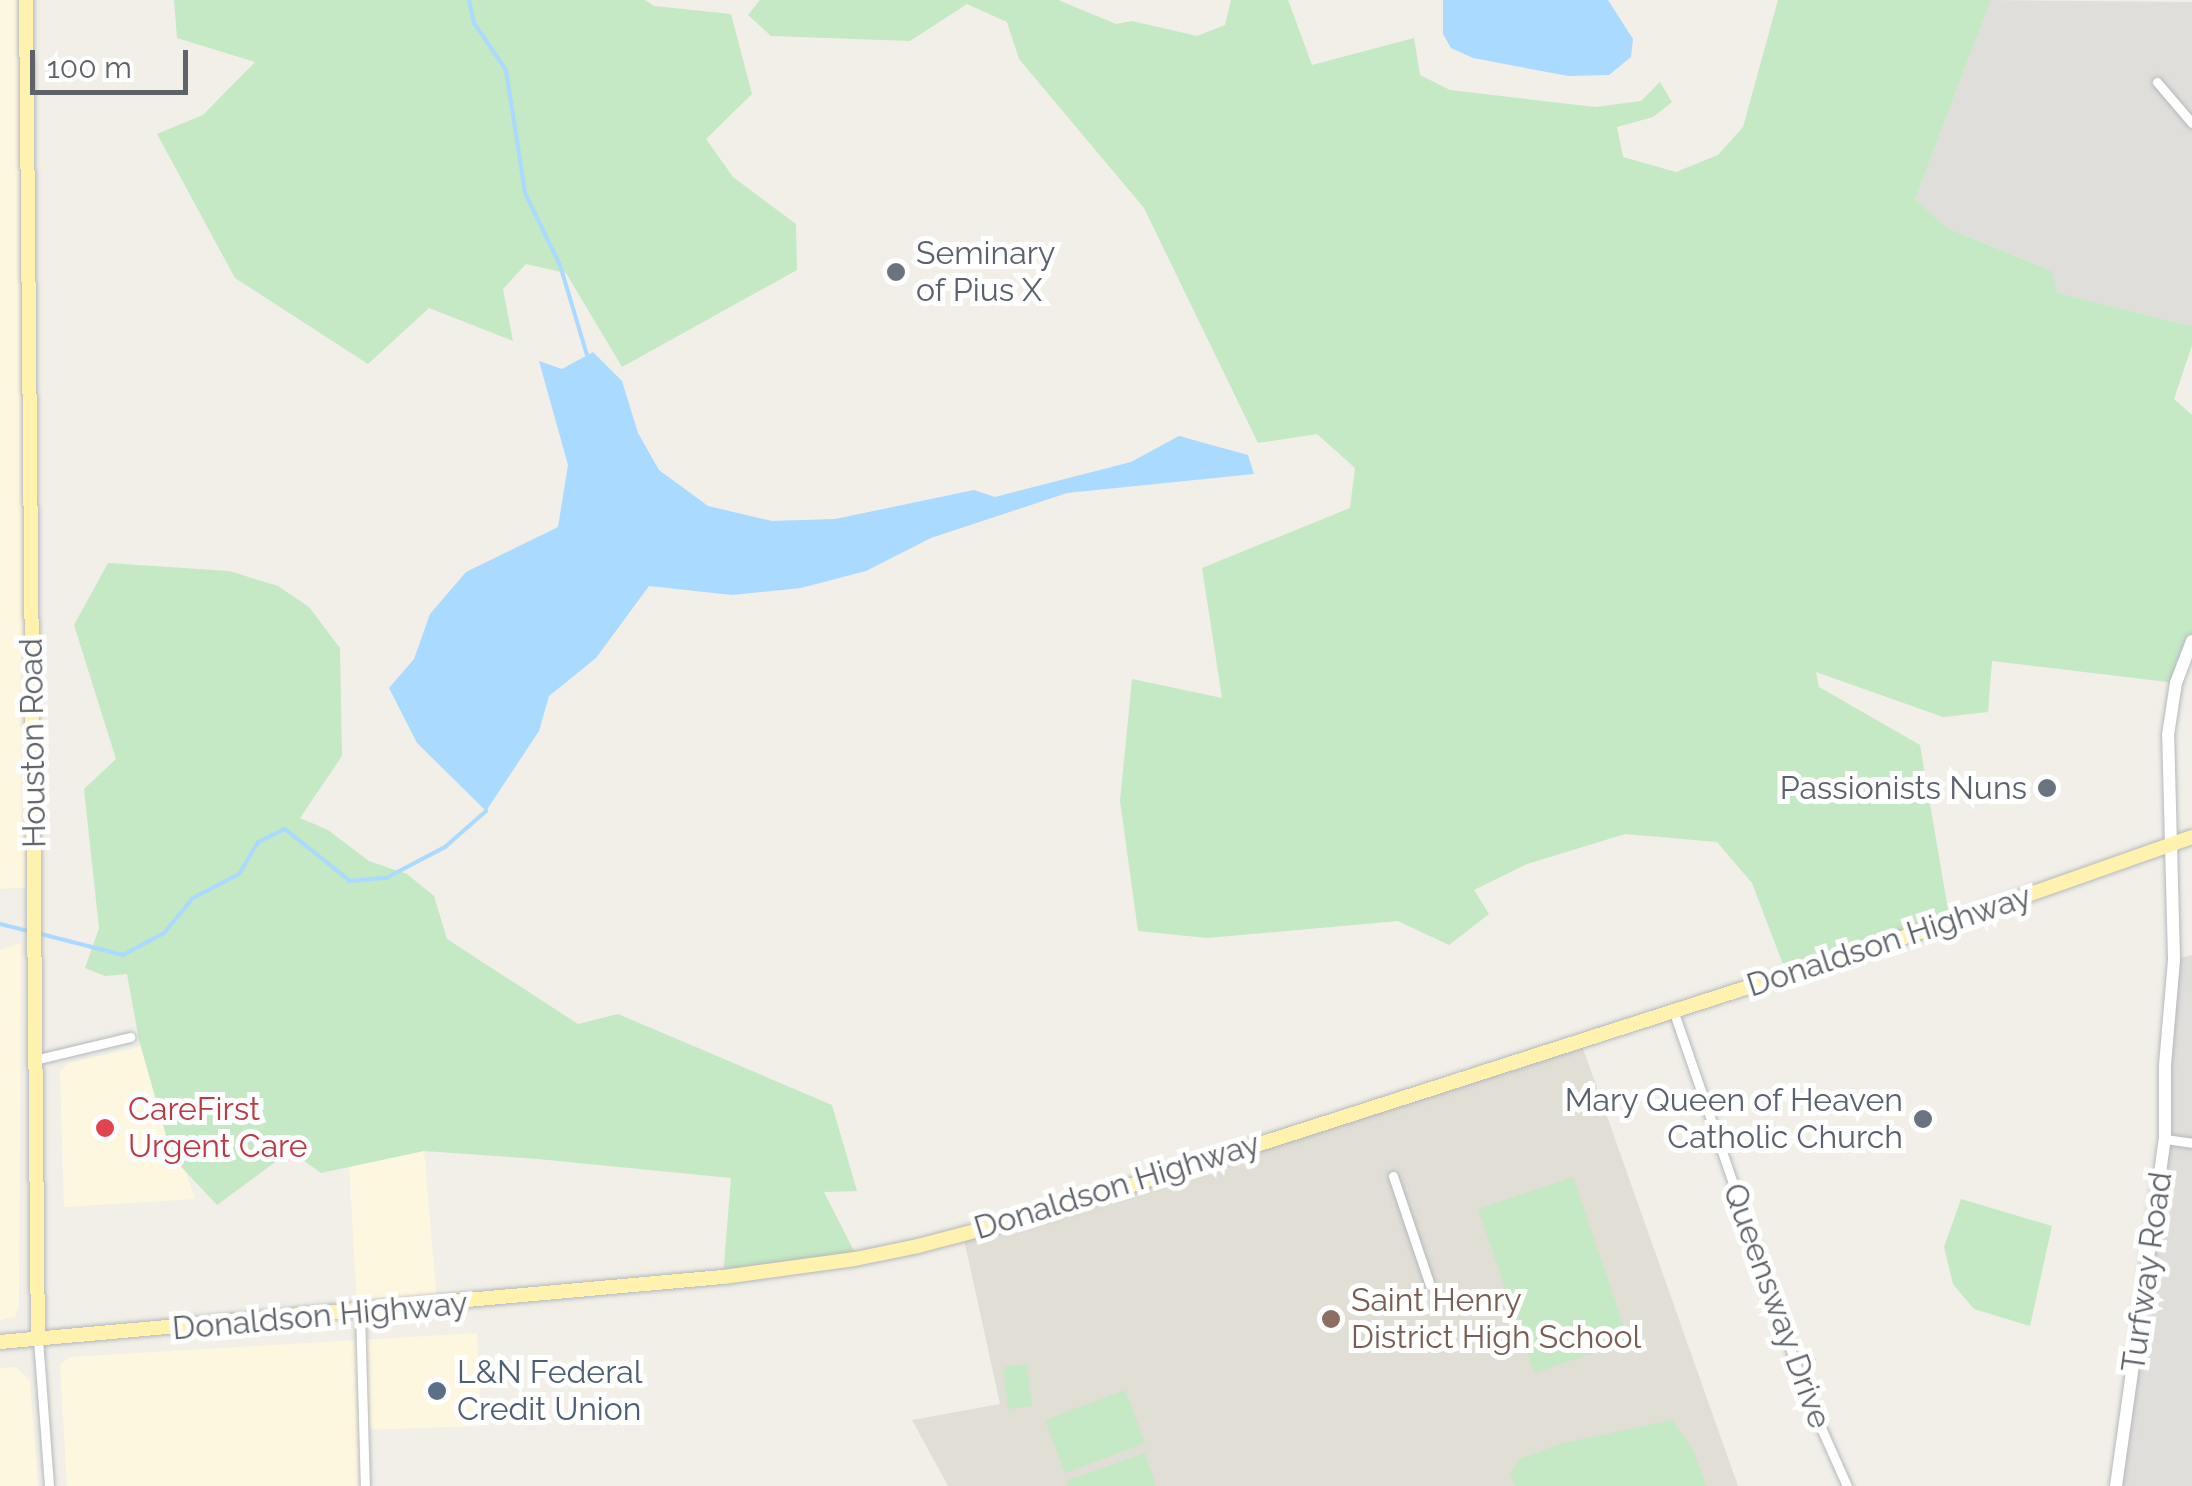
<!DOCTYPE html>
<html>
<head>
<meta charset="utf-8">
<style>
	body { margin:0 }
	#map { position:relative; width:2192px; height:1486px; overflow:hidden; background:#f1efe8; font-family:Raleway,sans-serif }
	div>[style] { position:absolute }
	[style*='--x'] { left:calc(var(--x)*1px); top:calc(var(--y)*1px); width:calc(var(--w)*1px); rotate:calc(var(--a)*1deg) }
	.commercial>* { inset:0; background:#fef7e0 }
	.industrial>* { inset:0; background:#e0deda }
	.education>* { inset:0; background:#e1ded6 }
	.green>* { inset:0; background:#c5e8c5 }
	.water>* { inset:0; background:#aadaff }
	.stream>* { height:4px; margin:-2px; padding:0 2px; transform-origin:2px; border-radius:2px; background:#aadaff }
	.roads { filter:drop-shadow(0 0 2px #b5b8bc) drop-shadow(0 0 2px #b5b8bc) }
	.street>* { height:9px; margin:-4.5px; padding:0 4.5px; transform-origin:4.5px; border-radius:4.5px; background:#fff }
	.secondary>* { height:12px; margin:-6px; padding:0 6px; transform-origin:6px; border-radius:6px; background:#fff }
	.primary>* { height:14px; margin:-7px; padding:0 7px; transform-origin:7px; border-radius:7px; background:#fff2af }
	.dots>* { width:28px; height:28px; translate:-50% -50%; box-sizing:border-box; border:5px solid #fff; border-radius:50% }
	span { translate:-50% -50%; white-space:nowrap; text-align:center; line-height:1.15; -webkit-text-stroke:10px #fff; paint-order:stroke }
	.worship-label { font-size:32px; color:#5b616d }
	.left { translate:0 -50%; text-align:left }
	.right { translate:-100% -50%; text-align:right }
	.street-label { font-size:32px; color:#5f6368 }
	.health-label { font-size:32px; color:#be3a42 }
	.education-label { font-size:32px; color:#785e54 }
	.service-label { font-size:32px; color:#4e5e75 }
	.scale { position:absolute; left:30px; top:50px; width:158px; height:45px; box-sizing:border-box; border:5px solid #5f6368; border-top:0; padding-left:12px; font-size:30px; line-height:35px; white-space:nowrap; color:#5f6368; -webkit-text-stroke:8px #fff; paint-order:stroke }
</style>
</head>
<body>
<div id="map">
	<div class="commercial">
		<i style="clip-path:polygon(0 0,26px 0,35px 887px,0 889px)"></i>
		<i style="clip-path:polygon(21px 943px,19px 1306px,15px 1317px,0 1320px,0 950px)"></i>
		<i style="clip-path:polygon(142px 1046px,195px 1199px,64px 1207px,60px 1071px,69px 1063px)"></i>
		<i style="clip-path:polygon(348px 1145px,424px 1151px,437px 1302px,357px 1306px)"></i>
		<i style="clip-path:polygon(477px 1333px,481px 1426px,362px 1430px,365px 1486px,67px 1486px,60px 1365px,70px 1357px)"></i>
		<i style="clip-path:polygon(16px 1367px,30px 1381px,38px 1486px,0 1486px,0 1368px)"></i>
	</div>
	<div class="industrial">
		<i style="clip-path:polygon(1991px 0,2192px 2px,2192px 326px,2056px 293px,2052px 271px,1947px 228px,1915px 199px)"></i>
		<i style="clip-path:polygon(2192px 955px,2192px 1486px,2116px 1486px,2165px 1139px,2174px 959px)"></i>
	</div>
	<div class="education">
		<i style="clip-path:polygon(1580px 1040px,1738px 1486px,948px 1486px,912px 1420px,1000px 1404px,963px 1235px)"></i>
	</div>
	<div class="green">
		<i style="clip-path:polygon(174px 0,645px 0,654px 6px,731px 14px,752px 94px,706px 139px,733px 177px,796px 224px,797px 270px,622px 367px,566px 273px,526px 264px,503px 289px,513px 341px,429px 308px,368px 364px,235px 278px,157px 134px,203px 115px,255px 62px,177px 38px)"></i>
		<i style="clip-path:polygon(760px 0,1058px 0,1116px 24px,1132px 21px,1197px 36px,1225px 25px,1231px 0,1288px 0,1312px 65px,1414px 38px,1420px 75px,1450px 90px,1595px 107px,1641px 101px,1660px 82px,1672px 102px,1653px 117px,1617px 127px,1623px 157px,1676px 172px,1718px 155px,1743px 127px,1778px 0,1991px 0,1915px 199px,1947px 228px,2052px 271px,2057px 293px,2192px 326px,2192px 345px,2174px 399px,2192px 415px,2192px 641px,2176px 683px,1992px 661px,1988px 712px,1943px 717px,1816px 672px,1819px 687px,1920px 745px,1952px 933px,1787px 975px,1752px 883px,1717px 842px,1625px 834px,1527px 864px,1474px 890px,1489px 914px,1449px 945px,1398px 921px,1207px 938px,1138px 931px,1120px 801px,1132px 679px,1222px 698px,1202px 568px,1350px 508px,1355px 468px,1317px 434px,1258px 443px,1144px 208px,1019px 59px,1007px 22px,967px 4px,910px 41px,771px 36px,748px 15px)"></i>
		<i style="clip-path:polygon(108px 563px,229px 571px,278px 586px,309px 607px,340px 648px,342px 756px,300px 818px,328px 830px,369px 861px,407px 874px,434px 896px,447px 939px,578px 1024px,618px 1014px,832px 1105px,857px 1191px,824px 1192px,856px 1255px,723px 1277px,731px 1178px,538px 1159px,424px 1151px,321px 1173px,290px 1151px,217px 1205px,172px 1157px,139px 1040px,127px 974px,105px 976px,85px 968px,99px 928px,84px 789px,116px 759px,74px 625px)"></i>
		<i style="clip-path:polygon(1573px 1177px,1629px 1341px,1534px 1373px,1478px 1209px)"></i>
		<i style="clip-path:polygon(1961px 1199px,2052px 1226px,2030px 1326px,1974px 1309px,1953px 1284px,1944px 1247px)"></i>
		<i style="clip-path:polygon(1027px 1364px,1032px 1406px,1008px 1409px,1003px 1367px)"></i>
		<i style="clip-path:polygon(1125px 1390px,1145px 1443px,1065px 1473px,1045px 1420px)"></i>
		<i style="clip-path:polygon(1672px 1420px,1693px 1450px,1706px 1486px,1515px 1486px,1510px 1474px,1519px 1459px,1564px 1443px)"></i>
		<i style="clip-path:polygon(1145px 1453px,1156px 1486px,1068px 1486px,1066px 1481px)"></i>
	</div>
	<div class="water">
		<i style="clip-path:polygon(1443px 0,1608px 0,1633px 39px,1631px 57px,1609px 75px,1568px 76px,1473px 58px,1451px 48px,1443px 34px)"></i>
		<i style="clip-path:polygon(593px 352px,622px 381px,638px 433px,659px 470px,708px 506px,772px 521px,835px 519px,974px 490px,995px 497px,1131px 462px,1179px 436px,1248px 455px,1254px 474px,1067px 493px,931px 538px,866px 571px,801px 588px,732px 595px,649px 586px,596px 658px,549px 696px,539px 731px,486px 811px,417px 743px,389px 688px,414px 659px,430px 614px,466px 572px,558px 527px,568px 465px,539px 361px,562px 369px)"></i>
	</div>
	<div class="stream">
		<i style="--x:469;--y:0;--w:24;--a:78"></i>
		<i style="--x:474;--y:23;--w:57;--a:55.8"></i>
		<i style="--x:506;--y:70;--w:124;--a:81.2"></i>
		<i style="--x:525;--y:193;--w:80;--a:64.1"></i>
		<i style="--x:560;--y:265;--w:94;--a:73.3"></i>
		<i style="--x:0;--y:924;--w:29;--a:14"></i>
		<i style="--x:37;--y:933;--w:89;--a:14.3"></i>
		<i style="--x:123;--y:955;--w:47;--a:-28.2"></i>
		<i style="--x:164;--y:933;--w:45;--a:-50.4"></i>
		<i style="--x:193;--y:898;--w:52;--a:-27.6"></i>
		<i style="--x:239;--y:874;--w:37;--a:-59"></i>
		<i style="--x:258;--y:842;--w:30;--a:-26"></i>
		<i style="--x:285;--y:829;--w:83;--a:38.7"></i>
		<i style="--x:350;--y:881;--w:36;--a:-5"></i>
		<i style="--x:386;--y:878;--w:67;--a:-27.7"></i>
		<i style="--x:445;--y:847;--w:55;--a:-41.3"></i>
	</div>
	<div class="roads">
		<div class="street">
			<i style="--x:2157;--y:82;--w:54;--a:49.5"></i>
			<i style="--x:1673;--y:1010;--w:406;--a:70.9"></i>
			<i style="--x:1806;--y:1394;--w:101;--a:66"></i>
			<i style="--x:38;--y:1059;--w:95;--a:-13.4"></i>
			<i style="--x:2165;--y:1139;--w:27;--a:8"></i>
			<i style="--x:1393;--y:1176;--w:115;--a:71.3"></i>
			<i style="--x:360;--y:1311;--w:175;--a:88.4"></i>
			<i style="--x:38;--y:1339;--w:147;--a:85.7"></i>
		</div>
		<div class="secondary">
			<i style="--x:2116;--y:1486;--w:350;--a:-82"></i>
			<i style="--x:2165;--y:1139;--w:74;--a:-90"></i>
			<i style="--x:2165;--y:1065;--w:106;--a:-85.1"></i>
			<i style="--x:2174;--y:959;--w:224;--a:-91.5"></i>
			<i style="--x:2168;--y:735;--w:53;--a:-81.3"></i>
			<i style="--x:2176;--y:683;--w:45;--a:-69.1"></i>
		</div>
		<div class="primary">
			<i style="--x:26;--y:0;--w:1339;--a:89.49"></i>
			<i style="--x:0;--y:1342;--w:726;--a:-5.14"></i>
			<i style="--x:723;--y:1277;--w:133;--a:-7.8"></i>
			<i style="--x:855;--y:1259;--w:64;--a:-11.7"></i>
			<i style="--x:918;--y:1246;--w:138;--a:-14.7"></i>
			<i style="--x:1051;--y:1211;--w:942;--a:-17.8"></i>
			<i style="--x:1948;--y:923;--w:259;--a:-19.4"></i>
		</div>
	</div>
	<div class="dots">
		<i style="left:896px;top:272px;background:#6b7280"></i>
		<i style="left:2047px;top:788px;background:#6b7280"></i>
		<i style="left:1923px;top:1119px;background:#6b7280"></i>
		<i style="left:105px;top:1128px;background:#e0444e"></i>
		<i style="left:1331px;top:1319px;background:#8d6e63"></i>
		<i style="left:437px;top:1391px;background:#5c6f8a"></i>
	</div>
	<div class="worship-label">
		<span class="left" style="left:916px;top:272px">Seminary<br>of Pius X</span>
		<span class="right" style="left:2027px;top:788px">Passionists Nuns</span>
		<span class="right" style="left:1903px;top:1119px">Mary Queen of Heaven<br>Catholic Church</span>
	</div>
	<div class="street-label">
		<span style="left:33px;top:743px;rotate:-91deg">Houston Road</span>
		<span style="left:1889px;top:941px;rotate:-18deg">Donaldson Highway</span>
		<span style="left:1117px;top:1186px;rotate:-17deg">Donaldson Highway</span>
		<span style="left:2147px;top:1272px;rotate:-82deg">Turfway Road</span>
		<span style="left:1777px;top:1306px;rotate:70deg">Queensway Drive</span>
		<span style="left:320px;top:1316px;rotate:-5deg">Donaldson Highway</span>
	</div>
	<div class="health-label">
		<span class="left" style="left:128px;top:1128px">CareFirst<br>Urgent Care</span>
	</div>
	<div class="education-label">
		<span class="left" style="left:1351px;top:1319px">Saint Henry<br>District High School</span>
	</div>
	<div class="service-label">
		<span class="left" style="left:457px;top:1391px">L&amp;N Federal<br>Credit Union</span>
	</div>
	<div class="scale">100 m</div>
</div>
</body>
</html>
